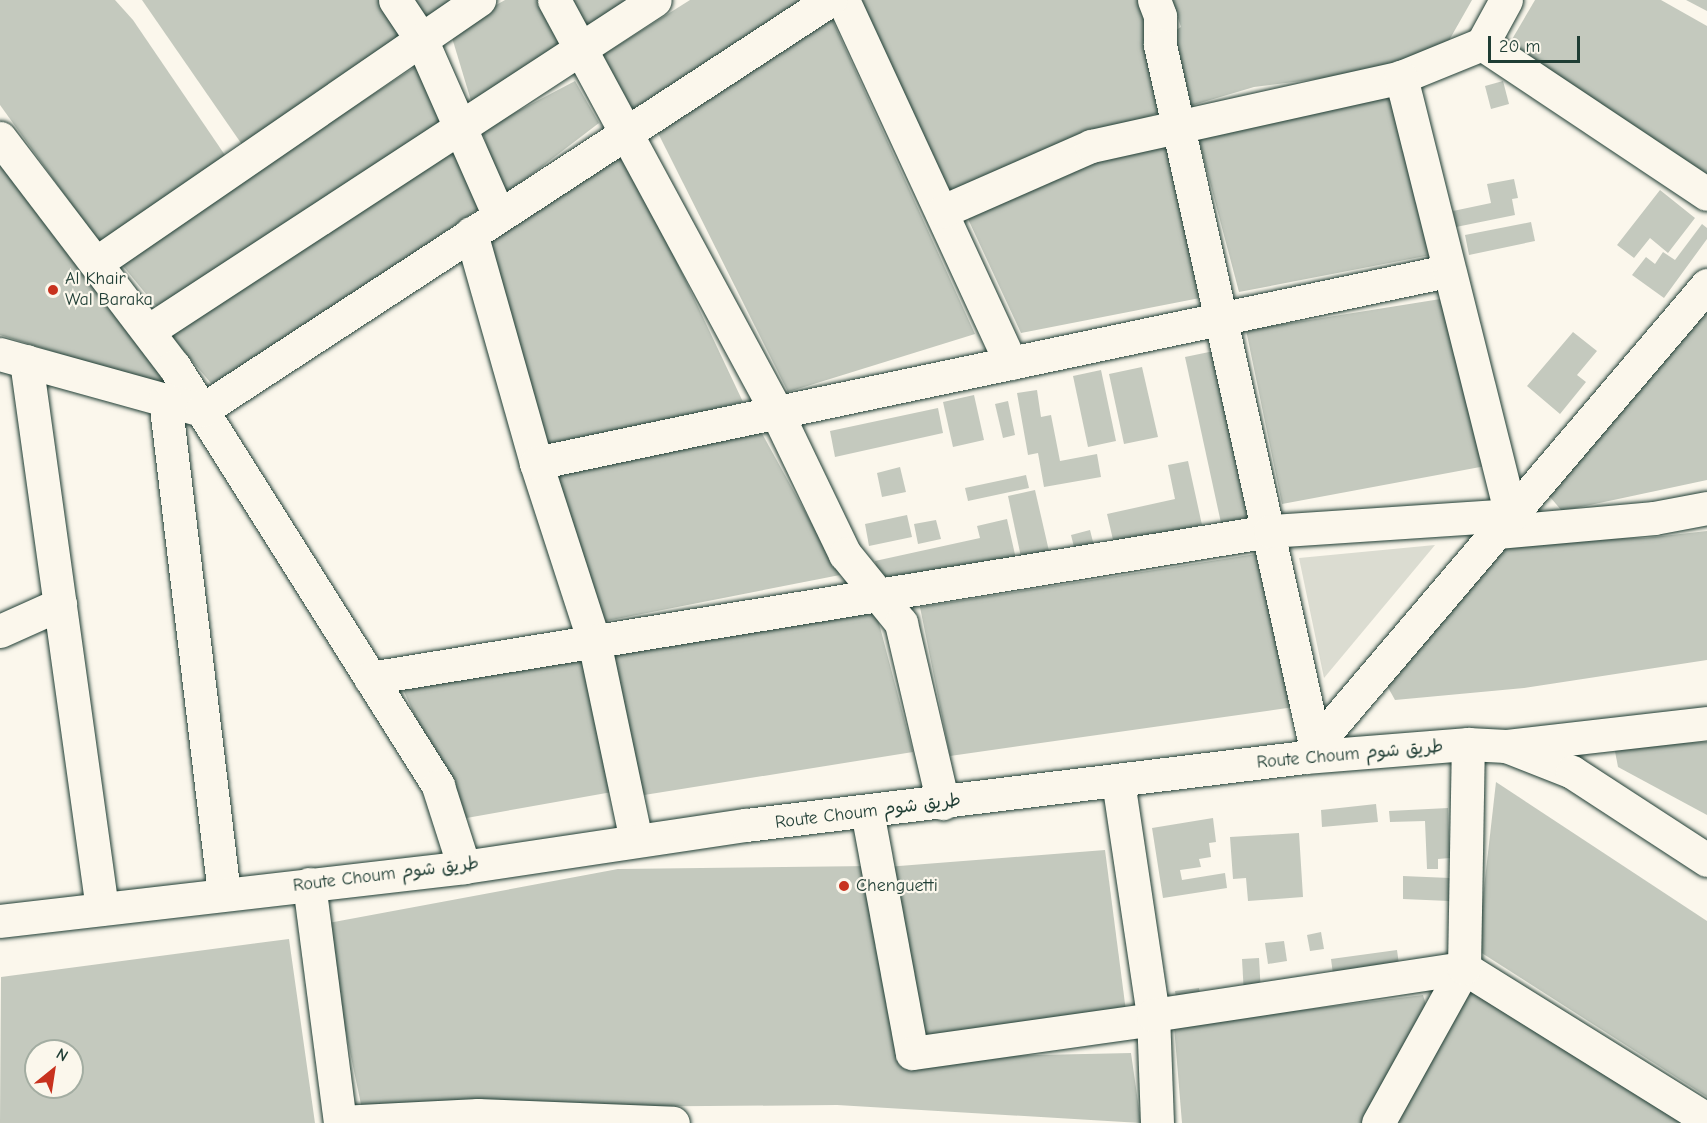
<!DOCTYPE html>
<html>
<head>
<meta charset="utf-8">
<style>
	body { margin:0 }
	#map { position:relative; width:1707px; height:1123px; overflow:hidden; background:#fbf7ec; font-family:"Comic Neue","Playpen Sans Arabic",sans-serif }
	div>[style] { position:absolute }
	[style*='--x'] { left:calc(var(--x)*1px); top:calc(var(--y)*1px); width:calc(var(--w)*1px); rotate:calc(var(--a)*1deg) }
	.green>* { inset:0; background:#dbdcd1 }
	.building>* { inset:0; background:#c4c9be }
	.roads { filter:drop-shadow(0 0 2px #1f3d34) drop-shadow(0 0 2px #1f3d34) }
	.minor>* { height:33px; margin:-16.5px; padding:0 16.5px; transform-origin:16.5px; border-radius:16.5px; background:#fbf7ec }
	.tertiary>* { height:33px; margin:-16.5px; padding:0 16.5px; transform-origin:16.5px; border-radius:16.5px; background:#fbf7ec }
	.trunk>* { height:33px; margin:-16.5px; padding:0 16.5px; transform-origin:16.5px; border-radius:16.5px; background:#fbf7ec }
	.dots>* { width:16px; height:16px; translate:-50% -50%; box-sizing:border-box; border:3px solid #fbf7ec; border-radius:50% }
	span { translate:-50% -50%; white-space:nowrap; text-align:center; line-height:1.15; -webkit-text-stroke:4.5px #fbf7ec; paint-order:stroke }
	.poi-label { font-size:18px; color:#1f3d34 }
	.left { translate:0 -50%; text-align:left }
	.street-label { font-size:18px; color:#1f3d34 }
	.north { position:absolute; left:24px; top:1039px; width:60px; height:60px; box-sizing:border-box; background:#fbf7ec; border:2px solid #a3ada2; border-radius:50%; rotate:30deg; font-size:16px; font-weight:700; line-height:24px; text-align:center; color:#1f3d34 }
	.north::after { content:''; display:block; margin:auto; width:21px; height:27px; background:#c8321e; clip-path:polygon(50% 0,100% 100%,50% 72%,0 100%) }
	.scale { position:absolute; left:1488px; top:36px; width:92px; height:27px; box-sizing:border-box; border:3px solid #1f3d34; border-top:0; padding-left:8px; font-size:18px; line-height:21px; white-space:nowrap; color:#1f3d34; -webkit-text-stroke:4px #fbf7ec; paint-order:stroke }
</style>
</head>
<body>
<div id="map">
	<div class="green">
		<i style="clip-path:polygon(1435px 545px,1324px 678px,1299px 558px)"></i>
	</div>
	<div class="building">
		<i style="clip-path:polygon(0 0,115px 0,133px 20px,229px 161px,103px 248px,0 105px)"></i>
		<i style="clip-path:polygon(142px 0,389px 0,412px 29px,243px 146px)"></i>
		<i style="clip-path:polygon(412px 0,460px 0,427px 21px)"></i>
		<i style="clip-path:polygon(505px 0,539px 0,572px 45px,472px 104px,450px 31px)"></i>
		<i style="clip-path:polygon(563px 0,636px 0,580px 34px)"></i>
		<i style="clip-path:polygon(690px 0,805px 0,627px 113px,598px 58px)"></i>
		<i style="clip-path:polygon(860px 0,1140px 0,1160px 112px,948px 195px)"></i>
		<i style="clip-path:polygon(1172px 0,1472px 0,1443px 51px,1388px 70px,1254px 87px,1190px 106px,1169px 34px,1181px 27px)"></i>
		<i style="clip-path:polygon(1535px 0,1661px 0,1707px 26px,1707px 181px,1560px 86px,1511px 41px)"></i>
		<i style="clip-path:polygon(1686px 0,1707px 0,1707px 11px)"></i>
		<i style="clip-path:polygon(832px 19px,975px 334px,788px 392px,658px 133px)"></i>
		<i style="clip-path:polygon(421px 63px,456px 119px,165px 317px,118px 260px)"></i>
		<i style="clip-path:polygon(575px 81px,599px 123px,502px 197px,482px 130px)"></i>
		<i style="clip-path:polygon(1503px 81px,1509px 104px,1491px 109px,1485px 86px)"></i>
		<i style="clip-path:polygon(1398px 88px,1441px 253px,1239px 292px,1197px 133px)"></i>
		<i style="clip-path:polygon(458px 134px,487px 203px,216px 389px,169px 334px)"></i>
		<i style="clip-path:polygon(1167px 136px,1205px 297px,1021px 333px,962px 206px)"></i>
		<i style="clip-path:polygon(620px 153px,675px 258px,743px 402px,545px 452px,484px 234px)"></i>
		<i style="clip-path:polygon(0 159px,173px 389px,0 335px)"></i>
		<i style="clip-path:polygon(1514px 179px,1518px 198px,1512px 199px,1515px 215px,1456px 227px,1453px 211px,1491px 203px,1487px 184px)"></i>
		<i style="clip-path:polygon(1660px 190px,1695px 218px,1668px 253px,1650px 238px,1634px 258px,1617px 245px)"></i>
		<i style="clip-path:polygon(1531px 222px,1535px 241px,1469px 255px,1465px 235px)"></i>
		<i style="clip-path:polygon(1702px 224px,1707px 228px,1707px 239px,1664px 298px,1632px 275px,1646px 257px,1655px 264px,1663px 252px,1675px 260px)"></i>
		<i style="clip-path:polygon(1453px 297px,1491px 465px,1282px 504px,1246px 330px)"></i>
		<i style="clip-path:polygon(1707px 307px,1707px 480px,1562px 511px,1544px 490px)"></i>
		<i style="clip-path:polygon(1573px 332px,1597px 351px,1577px 375px,1586px 382px,1560px 414px,1527px 386px)"></i>
		<i style="clip-path:polygon(1214px 351px,1251px 517px,1221px 523px,1185px 357px)"></i>
		<i style="clip-path:polygon(1142px 367px,1158px 437px,1124px 444px,1109px 374px)"></i>
		<i style="clip-path:polygon(1101px 370px,1116px 441px,1088px 447px,1073px 376px)"></i>
		<i style="clip-path:polygon(1037px 390px,1041px 417px,1051px 415px,1060px 461px,1097px 454px,1101px 477px,1044px 487px,1038px 453px,1028px 455px,1017px 393px)"></i>
		<i style="clip-path:polygon(974px 395px,984px 440px,953px 447px,943px 402px)"></i>
		<i style="clip-path:polygon(1008px 401px,1015px 435px,1003px 438px,995px 404px)"></i>
		<i style="clip-path:polygon(938px 408px,943px 433px,835px 457px,830px 431px)"></i>
		<i style="clip-path:polygon(759px 428px,840px 575px,591px 624px,555px 469px)"></i>
		<i style="clip-path:polygon(1188px 461px,1202px 525px,1114px 544px,1107px 514px,1175px 499px,1168px 465px)"></i>
		<i style="clip-path:polygon(900px 467px,906px 492px,882px 497px,877px 473px)"></i>
		<i style="clip-path:polygon(1026px 475px,1029px 488px,968px 501px,965px 488px)"></i>
		<i style="clip-path:polygon(1035px 490px,1049px 551px,1021px 557px,1008px 496px)"></i>
		<i style="clip-path:polygon(907px 515px,912px 537px,869px 546px,865px 524px)"></i>
		<i style="clip-path:polygon(1007px 519px,1016px 559px,881px 588px,875px 561px,980px 538px,977px 526px)"></i>
		<i style="clip-path:polygon(936px 520px,941px 539px,918px 544px,914px 524px)"></i>
		<i style="clip-path:polygon(1090px 530px,1094px 546px,1075px 551px,1071px 535px)"></i>
		<i style="clip-path:polygon(1707px 531px,1707px 660px,1524px 688px,1395px 700px,1380px 673px,1499px 540px,1645px 538px)"></i>
		<i style="clip-path:polygon(1262px 553px,1294px 707px,950px 756px,920px 607px)"></i>
		<i style="clip-path:polygon(876px 612px,913px 752px,638px 796px,600px 647px)"></i>
		<i style="clip-path:polygon(584px 653px,612px 792px,461px 819px,402px 687px)"></i>
		<i style="clip-path:polygon(1707px 742px,1707px 815px,1618px 767px,1614px 746px)"></i>
		<i style="clip-path:polygon(1496px 782px,1707px 921px,1707px 1097px,1477px 950px)"></i>
		<i style="clip-path:polygon(1376px 804px,1378px 822px,1322px 827px,1321px 810px)"></i>
		<i style="clip-path:polygon(1448px 808px,1450px 858px,1438px 859px,1438px 869px,1427px 869px,1425px 821px,1390px 822px,1389px 811px)"></i>
		<i style="clip-path:polygon(1213px 818px,1216px 842px,1209px 843px,1211px 857px,1199px 859px,1201px 867px,1180px 870px,1182px 880px,1225px 873px,1227px 888px,1163px 898px,1152px 828px)"></i>
		<i style="clip-path:polygon(1299px 833px,1303px 897px,1248px 901px,1246px 878px,1233px 879px,1230px 837px)"></i>
		<i style="clip-path:polygon(1105px 850px,1127px 1019px,916px 1041px,886px 867px)"></i>
		<i style="clip-path:polygon(872px 866px,899px 1058px,1131px 1053px,1141px 1123px,837px 1105px,362px 1109px,323px 924px,618px 869px)"></i>
		<i style="clip-path:polygon(1403px 876px,1450px 878px,1449px 901px,1403px 899px)"></i>
		<i style="clip-path:polygon(1321px 932px,1324px 949px,1310px 951px,1307px 935px)"></i>
		<i style="clip-path:polygon(evenodd,289px 939px,315px 1123px,0 1123px,1px 977px,289px 939px,36px 1051px,72px 1051px,72px 1087px,36px 1087px,36px 1051px)"></i>
		<i style="clip-path:polygon(1284px 941px,1287px 961px,1268px 964px,1265px 943px)"></i>
		<i style="clip-path:polygon(1397px 950px,1400px 972px,1334px 982px,1331px 959px)"></i>
		<i style="clip-path:polygon(1259px 958px,1261px 994px,1244px 995px,1242px 959px)"></i>
		<i style="clip-path:polygon(1468px 984px,1693px 1123px,1390px 1123px)"></i>
		<i style="clip-path:polygon(1199px 988px,1201px 1001px,1177px 1004px,1175px 991px)"></i>
		<i style="clip-path:polygon(1423px 995px,1429px 1015px,1366px 1123px,1182px 1123px,1174px 1026px)"></i>
	</div>
	<div class="roads">
		<div class="minor">
			<i style="--x:395;--y:0;--w:47;--a:56.3"></i>
			<i style="--x:421;--y:39;--w:193;--a:66.2"></i>
			<i style="--x:554;--y:0;--w:469;--a:61.6"></i>
			<i style="--x:777;--y:413;--w:157;--a:64.3"></i>
			<i style="--x:845;--y:554;--w:89;--a:50.9"></i>
			<i style="--x:901;--y:623;--w:185;--a:76.9"></i>
			<i style="--x:843;--y:0;--w:400;--a:65.2"></i>
			<i style="--x:1154;--y:0;--w:17;--a:69"></i>
			<i style="--x:1160;--y:16;--w:29;--a:90"></i>
			<i style="--x:1160;--y:45;--w:717;--a:77.51"></i>
			<i style="--x:1482;--y:44;--w:270;--a:33.7"></i>
			<i style="--x:0;--y:138;--w:287;--a:52.7"></i>
			<i style="--x:174;--y:366;--w:496;--a:57.8"></i>
			<i style="--x:438;--y:786;--w:85;--a:72.2"></i>
			<i style="--x:943;--y:211;--w:162;--a:-23.7"></i>
			<i style="--x:1091;--y:146;--w:318;--a:-12.5"></i>
			<i style="--x:1401;--y:77;--w:87;--a:-22.2"></i>
			<i style="--x:1482;--y:44;--w:50;--a:-61.4"></i>
			<i style="--x:471;--y:233;--w:239;--a:74.2"></i>
			<i style="--x:536;--y:463;--w:187;--a:72"></i>
			<i style="--x:594;--y:641;--w:203;--a:78.1"></i>
			<i style="--x:96;--y:263;--w:465;--a:-34.5"></i>
			<i style="--x:148;--y:331;--w:605;--a:-33.14"></i>
			<i style="--x:0;--y:354;--w:210;--a:15.5"></i>
			<i style="--x:202;--y:410;--w:750;--a:-33.14"></i>
			<i style="--x:26;--y:361;--w:553;--a:82.1"></i>
			<i style="--x:165;--y:399;--w:499;--a:83.2"></i>
			<i style="--x:536;--y:463;--w:931;--a:-11.9"></i>
			<i style="--x:1497;--y:532;--w:158;--a:-5.1"></i>
			<i style="--x:1654;--y:518;--w:54;--a:-10.7"></i>
			<i style="--x:0;--y:631;--w:66;--a:-24.2"></i>
			<i style="--x:370;--y:678;--w:912;--a:-9.28"></i>
			<i style="--x:1270;--y:531;--w:242;--a:-3.8"></i>
			<i style="--x:1511;--y:515;--w:452;--a:-104.1"></i>
			<i style="--x:1506;--y:746;--w:202;--a:-6.5"></i>
			<i style="--x:1118;--y:781;--w:237;--a:81.5"></i>
			<i style="--x:867;--y:811;--w:246;--a:79.5"></i>
			<i style="--x:912;--y:1053;--w:243;--a:-8"></i>
			<i style="--x:309;--y:884;--w:241;--a:82.6"></i>
			<i style="--x:340;--y:1122;--w:138;--a:-2.9"></i>
			<i style="--x:478;--y:1115;--w:195;--a:2.3"></i>
			<i style="--x:1157;--y:1123;--w:108;--a:-92.1"></i>
			<i style="--x:1153;--y:1015;--w:315;--a:-8.6"></i>
			<i style="--x:1464;--y:968;--w:286;--a:31.9"></i>
			<i style="--x:1378;--y:1123;--w:177;--a:-61"></i>
			<i style="--x:1464;--y:968;--w:224;--a:-89"></i>
		</div>
		<div class="tertiary">
			<i style="--x:1305;--y:757;--w:620;--a:-49.58"></i>
		</div>
		<div class="trunk">
			<i style="--x:0;--y:921;--w:467;--a:-6.6"></i>
			<i style="--x:464;--y:867;--w:285;--a:-8.5"></i>
			<i style="--x:746;--y:825;--w:563;--a:-6.94"></i>
			<i style="--x:1305;--y:757;--w:164;--a:-4.6"></i>
			<i style="--x:1468;--y:744;--w:38;--a:3"></i>
			<i style="--x:1506;--y:746;--w:71;--a:21.5"></i>
			<i style="--x:1572;--y:772;--w:161;--a:33.1"></i>
		</div>
	</div>
	<div class="dots">
		<i style="left:53px;top:290px;background:#c8321e"></i>
		<i style="left:844px;top:886px;background:#c8321e"></i>
	</div>
	<div class="poi-label">
		<span class="left" style="left:65px;top:290px">Al Khair<br>Wal Baraka</span>
		<span class="left" style="left:856px;top:886px">Chenguetti</span>
	</div>
	<div class="street-label">
		<span style="left:1350px;top:755px;rotate:-5deg">Route Choum طريق شوم</span>
		<span style="left:868px;top:812px;rotate:-7deg">Route Choum طريق شوم</span>
		<span style="left:386px;top:875px;rotate:-7deg">Route Choum طريق شوم</span>
	</div>
	<div class="north">N</div>
	<div class="scale">20 m</div>
</div>
</body>
</html>
